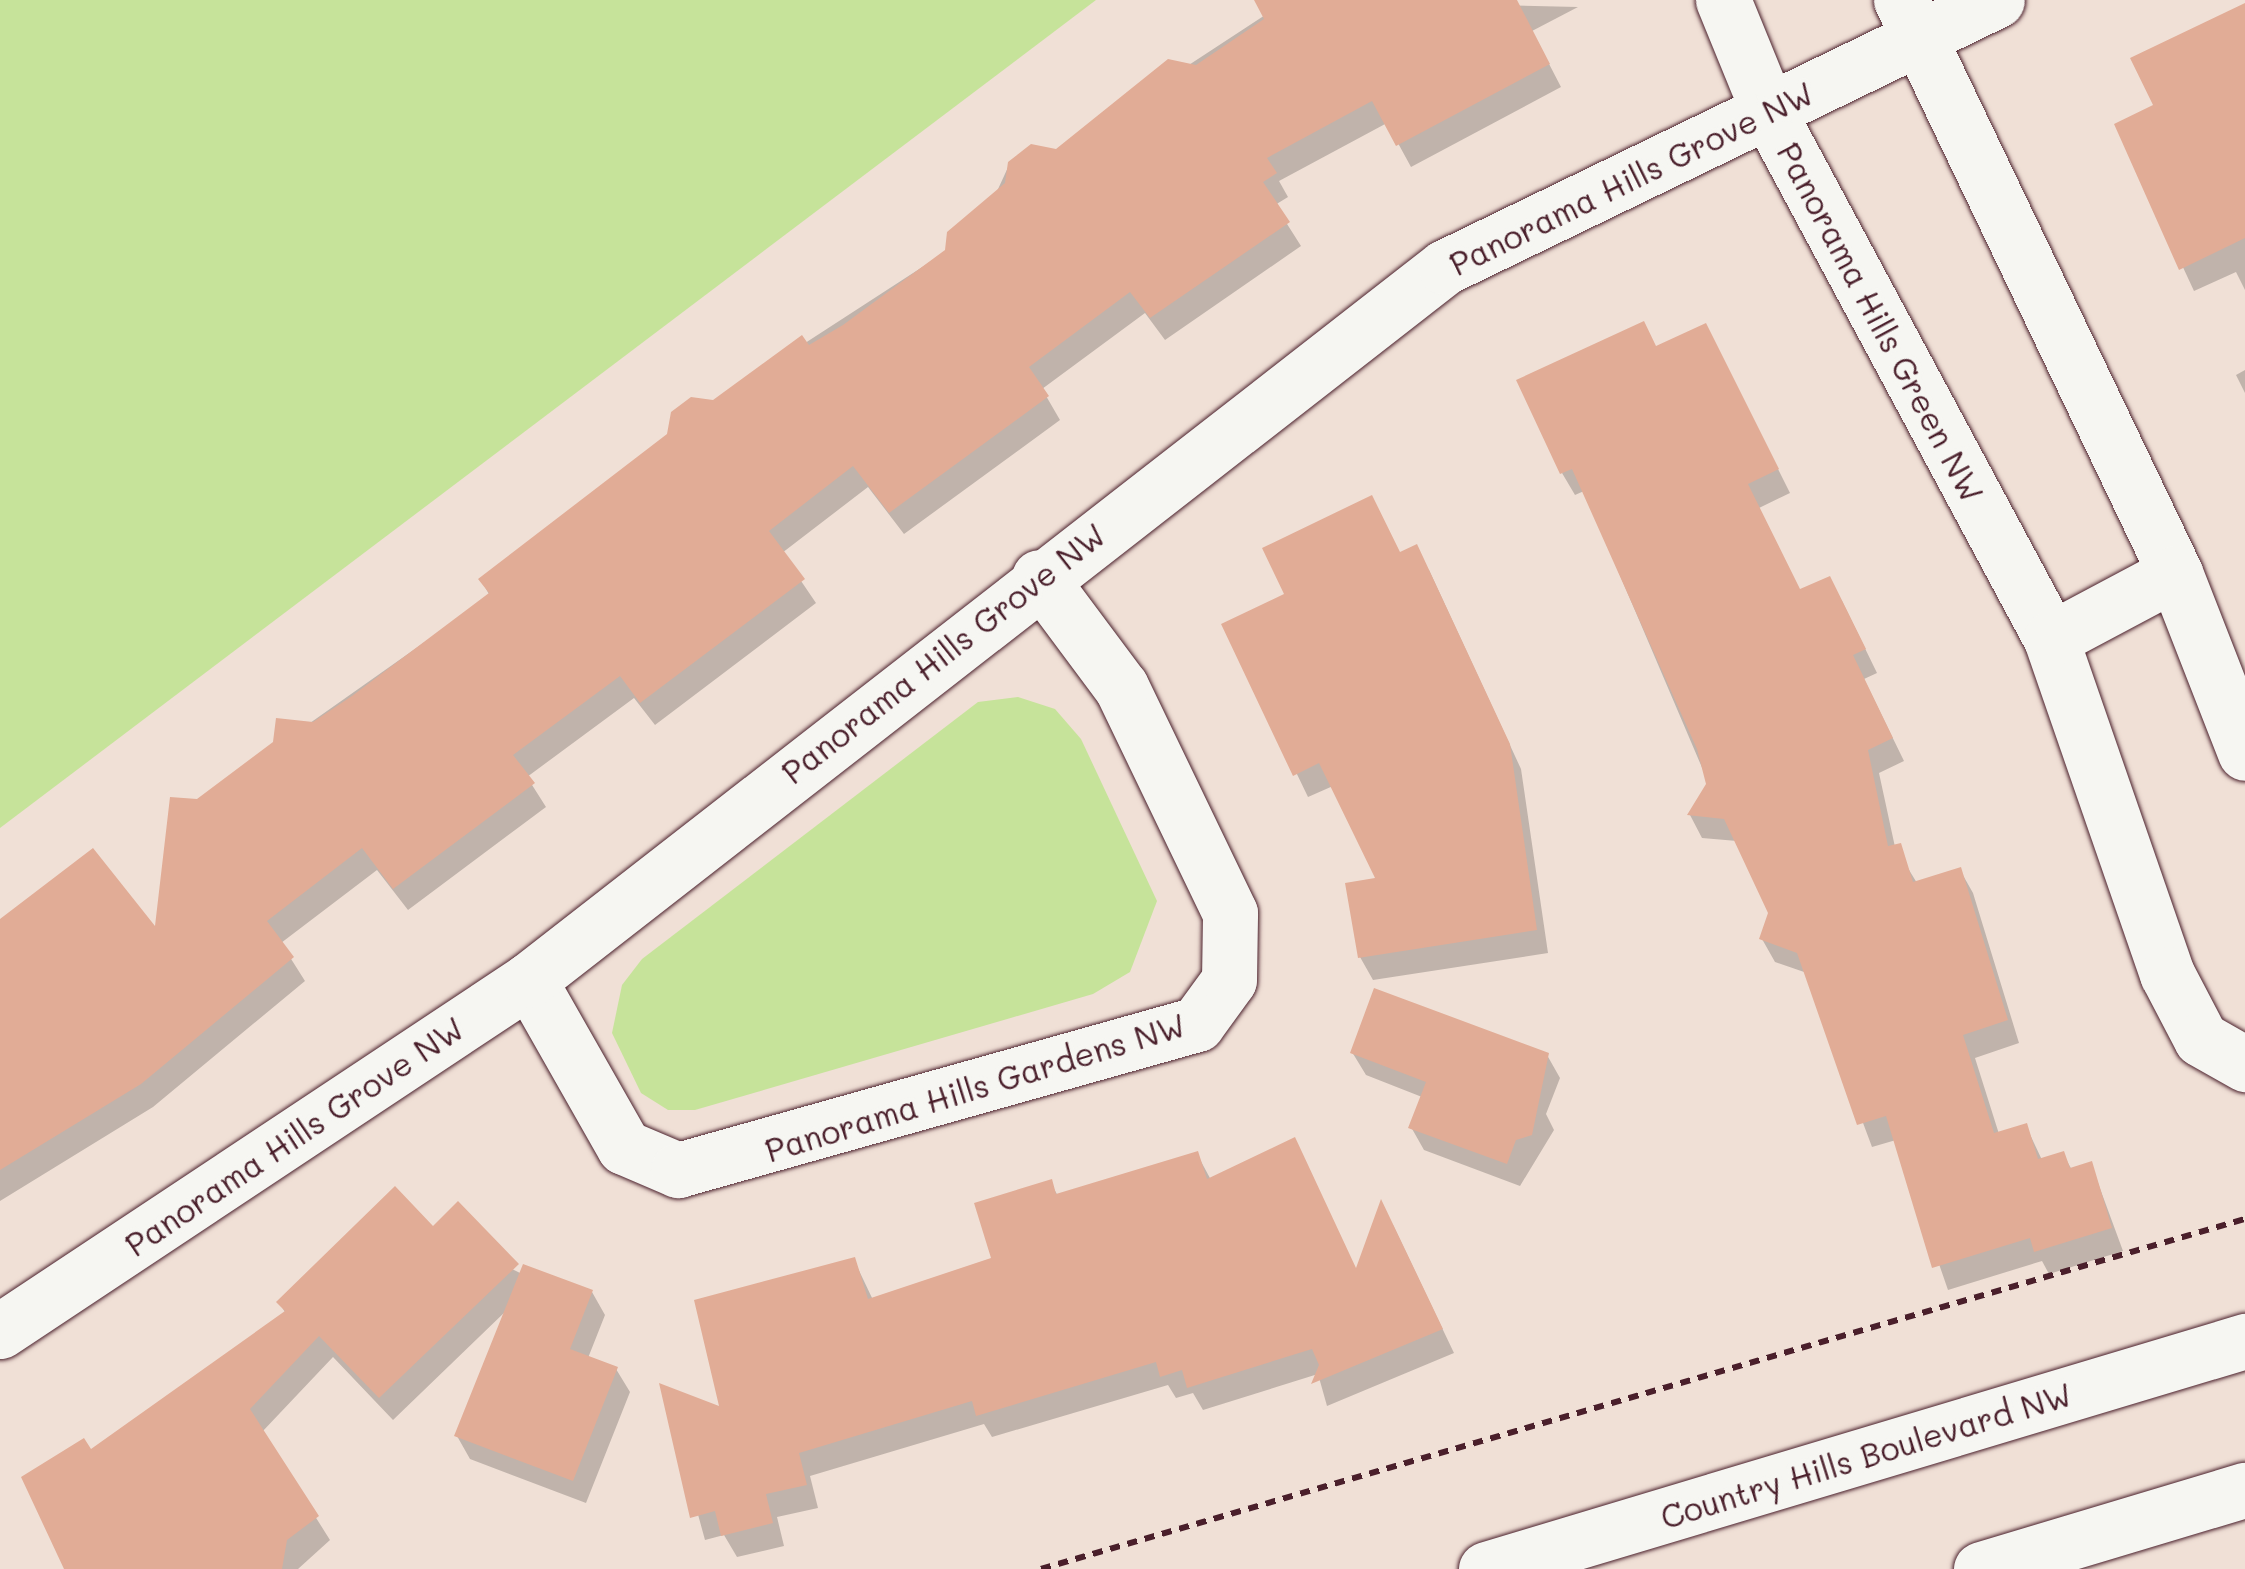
<!DOCTYPE html>
<html>
<head>
<meta charset="utf-8">
<style>
	body { margin:0 }
	#map { position:relative; width:2245px; height:1569px; overflow:hidden; background:#f0e0d6; font-family:Mali,sans-serif }
	div>[style] { position:absolute }
	[style*='--x'] { left:calc(var(--x)*1px); top:calc(var(--y)*1px); width:calc(var(--w)*1px); rotate:calc(var(--a)*1deg) }
	.green>* { inset:0; background:#c6e39a }
	.shadow>* { inset:0; background:#0003 }
	.building>* { inset:0; background:#e1ac96 }
	.path>* { height:6px; margin-top:-3px; transform-origin:0; background:repeating-linear-gradient(90deg,#4a1f2b 0 10px,transparent 0 18px) }
	.roads { filter:drop-shadow(0 0 2px #4a1f2b) drop-shadow(0 0 2px #4a1f2b) }
	.street>* { height:55px; margin:-27.5px; padding:0 27.5px; transform-origin:27.5px; border-radius:27.5px; background:#f6f6f2 }
	.secondary>* { height:55px; margin:-27.5px; padding:0 27.5px; transform-origin:27.5px; border-radius:27.5px; background:#f6f6f2 }
	span { translate:-50% -50%; white-space:nowrap; text-align:center; line-height:1.15; -webkit-text-stroke:9px #f6f6f2; paint-order:stroke }
	.street-label { font-size:32px; color:#4a1f2b }
</style>
</head>
<body>
<div id="map">
	<div class="green">
		<i style="clip-path:polygon(0 0,1096px 0,0 828px)"></i>
		<i style="clip-path:polygon(1018px 697px,1055px 709px,1081px 739px,1157px 901px,1130px 972px,1093px 994px,695px 1110px,668px 1110px,641px 1093px,612px 1033px,622px 985px,642px 959px,978px 702px)"></i>
	</div>
	<div class="shadow">
		<i style="clip-path:polygon(1288px 0,1578px 7px,1532px 31px,1561px 87px,1411px 167px,1387px 123px,1279px 181px,1288px 197px,1275px 205px,1301px 246px,1165px 340px,1145px 313px,1042px 389px,1060px 420px,904px 534px,868px 487px,782px 553px,816px 603px,655px 725px,634px 698px,527px 777px,546px 807px,408px 910px,377px 870px,281px 943px,305px 981px,153px 1107px,0 1201px,0 974px,156px 933px,198px 802px,490px 596px,481px 580px,714px 402px,947px 251px,993px 200px,1010px 163px,1056px 152px)"></i>
		<i style="clip-path:polygon(2245px 21px,2245px 290px,2236px 272px,2194px 291px,2117px 125px,2156px 106px)"></i>
		<i style="clip-path:polygon(1657px 348px,1718px 349px,1790px 493px,1759px 508px,1800px 592px,1842px 601px,1877px 673px,1864px 679px,1904px 761px,1879px 773px,1895px 847px,1917px 883px,1960px 870px,1973px 893px,2019px 1043px,1975px 1058px,1999px 1134px,2026px 1126px,2042px 1160px,2063px 1154px,2072px 1170px,2091px 1164px,2123px 1251px,2049px 1274px,2042px 1261px,1948px 1290px,1896px 1140px,1872px 1147px,1807px 973px,1775px 962px,1762px 939px,1770px 913px,1737px 841px,1702px 838px,1690px 815px,1709px 784px,1584px 491px,1575px 495px,1562px 473px)"></i>
		<i style="clip-path:polygon(2245px 370px,2245px 393px,2236px 375px)"></i>
		<i style="clip-path:polygon(1401px 555px,1429px 570px,1521px 769px,1548px 953px,1373px 980px,1360px 957px,1379px 880px,1333px 786px,1308px 797px,1225px 625px)"></i>
		<i style="clip-path:polygon(1352px 1052px,1547px 1055px,1560px 1078px,1546px 1114px,1554px 1130px,1520px 1186px,1424px 1150px,1411px 1127px,1422px 1097px,1366px 1075px)"></i>
		<i style="clip-path:polygon(1197px 1154px,1211px 1180px,1357px 1271px,1393px 1225px,1454px 1353px,1327px 1406px,1318px 1374px,1203px 1410px,1193px 1393px,1176px 1398px,1168px 1385px,992px 1437px,984px 1424px,810px 1476px,818px 1508px,777px 1517px,784px 1546px,737px 1557px,724px 1535px,705px 1540px,663px 1387px,722px 1410px,854px 1260px,873px 1300px,994px 1259px,1050px 1182px,1058px 1196px)"></i>
		<i style="clip-path:polygon(433px 1229px,522px 1274px,592px 1292px,605px 1315px,588px 1358px,616px 1369px,630px 1392px,586px 1503px,470px 1459px,457px 1436px,507px 1310px,393px 1420px,333px 1357px,262px 1432px,330px 1540px,298px 1569px,104px 1569px,90px 1453px,286px 1314px,279px 1302px)"></i>
	</div>
	<div class="building">
		<i style="clip-path:polygon(1254px 0,1517px 0,1550px 64px,1396px 146px,1372px 101px,1267px 158px,1277px 173px,1263px 182px,1290px 222px,1150px 318px,1130px 292px,1029px 367px,1049px 396px,889px 513px,853px 466px,769px 531px,805px 579px,640px 703px,620px 676px,513px 755px,535px 783px,393px 889px,362px 848px,267px 921px,294px 957px,141px 1084px,0 1170px,0 919px,93px 848px,155px 926px,170px 797px,197px 799px,273px 742px,276px 718px,313px 722px,352px 696px,489px 593px,478px 579px,667px 434px,671px 412px,691px 397px,713px 400px,802px 335px,809px 345px,843px 325px,945px 250px,947px 232px,1005px 183px,1008px 162px,1031px 144px,1056px 149px,1168px 59px,1196px 65px,1264px 19px)"></i>
		<i style="clip-path:polygon(2245px 3px,2245px 238px,2179px 270px,2114px 124px,2153px 105px,2130px 58px)"></i>
		<i style="clip-path:polygon(1644px 321px,1656px 346px,1706px 323px,1779px 469px,1748px 484px,1800px 589px,1830px 576px,1866px 649px,1853px 655px,1893px 738px,1868px 750px,1888px 846px,1901px 843px,1913px 882px,1961px 867px,2008px 1020px,1963px 1035px,1994px 1133px,2027px 1123px,2038px 1159px,2064px 1151px,2070px 1168px,2092px 1161px,2112px 1228px,2034px 1252px,2030px 1238px,1932px 1268px,1886px 1116px,1857px 1125px,1797px 953px,1759px 939px,1768px 913px,1724px 819px,1687px 815px,1706px 784px,1697px 749px,1572px 469px,1560px 474px,1516px 380px)"></i>
		<i style="clip-path:polygon(1372px 495px,1400px 552px,1417px 544px,1510px 744px,1537px 930px,1358px 958px,1345px 883px,1375px 878px,1319px 763px,1293px 776px,1221px 624px,1284px 594px,1262px 548px)"></i>
		<i style="clip-path:polygon(1374px 988px,1549px 1053px,1532px 1135px,1516px 1140px,1507px 1164px,1408px 1128px,1426px 1082px,1350px 1053px)"></i>
		<i style="clip-path:polygon(1295px 1137px,1356px 1268px,1381px 1199px,1443px 1329px,1311px 1384px,1319px 1365px,1312px 1349px,1187px 1388px,1182px 1370px,1160px 1377px,1156px 1362px,976px 1416px,972px 1401px,799px 1453px,807px 1485px,766px 1494px,773px 1523px,721px 1536px,715px 1511px,690px 1518px,659px 1383px,719px 1406px,694px 1300px,855px 1257px,868px 1299px,991px 1258px,974px 1203px,1052px 1179px,1056px 1194px,1198px 1151px,1207px 1179px)"></i>
		<i style="clip-path:polygon(395px 1186px,433px 1226px,458px 1201px,519px 1264px,379px 1398px,319px 1336px,250px 1409px,319px 1516px,287px 1540px,282px 1569px,64px 1569px,21px 1477px,84px 1438px,91px 1449px,285px 1311px,276px 1302px)"></i>
		<i style="clip-path:polygon(523px 1264px,593px 1290px,570px 1349px,618px 1367px,573px 1481px,454px 1436px)"></i>
	</div>
	<div class="path">
		<i style="--x:1041;--y:1569;--w:1254;--a:-16.21"></i>
	</div>
	<div class="roads">
		<div class="street">
			<i style="--x:1723;--y:0;--w:122;--a:67.8"></i>
			<i style="--x:1769;--y:113;--w:597;--a:61.8"></i>
			<i style="--x:2051;--y:639;--w:355;--a:70.9"></i>
			<i style="--x:2167;--y:974;--w:73;--a:62.4"></i>
			<i style="--x:2201;--y:1039;--w:51;--a:29.6"></i>
			<i style="--x:1901;--y:0;--w:635;--a:64.44"></i>
			<i style="--x:2175;--y:573;--w:193;--a:68.7"></i>
			<i style="--x:2051;--y:639;--w:140;--a:-28"></i>
			<i style="--x:529;--y:980;--w:192;--a:60.4"></i>
			<i style="--x:624;--y:1147;--w:59;--a:23.1"></i>
			<i style="--x:678;--y:1170;--w:539;--a:-15.71"></i>
			<i style="--x:1197;--y:1024;--w:54;--a:-54"></i>
			<i style="--x:1229;--y:980;--w:67;--a:-89.1"></i>
			<i style="--x:1230;--y:913;--w:251;--a:-115.7"></i>
			<i style="--x:1121;--y:687;--w:137;--a:-126.7"></i>
			<i style="--x:0;--y:1331;--w:635;--a:-33.56"></i>
			<i style="--x:529;--y:980;--w:1161;--a:-37.9"></i>
			<i style="--x:1445;--y:267;--w:613;--a:-25.81"></i>
		</div>
		<div class="secondary">
			<i style="--x:1486;--y:1569;--w:793;--a:-16.72"></i>
			<i style="--x:1981;--y:1569;--w:276;--a:-16.7"></i>
		</div>
	</div>
	<div class="street-label">
		<span style="left:1631px;top:178px;rotate:-26deg">Panorama Hills Grove NW</span>
		<span style="left:1881px;top:322px;rotate:62deg">Panorama Hills Green NW</span>
		<span style="left:943px;top:653px;rotate:-38deg">Panorama Hills Grove NW</span>
		<span style="left:975px;top:1087px;rotate:-17deg">Panorama Hills Gardens NW</span>
		<span style="left:294px;top:1136px;rotate:-34deg">Panorama Hills Grove NW</span>
		<span style="left:1866px;top:1455px;rotate:-17deg">Country Hills Boulevard NW</span>
	</div>
</div>
</body>
</html>
